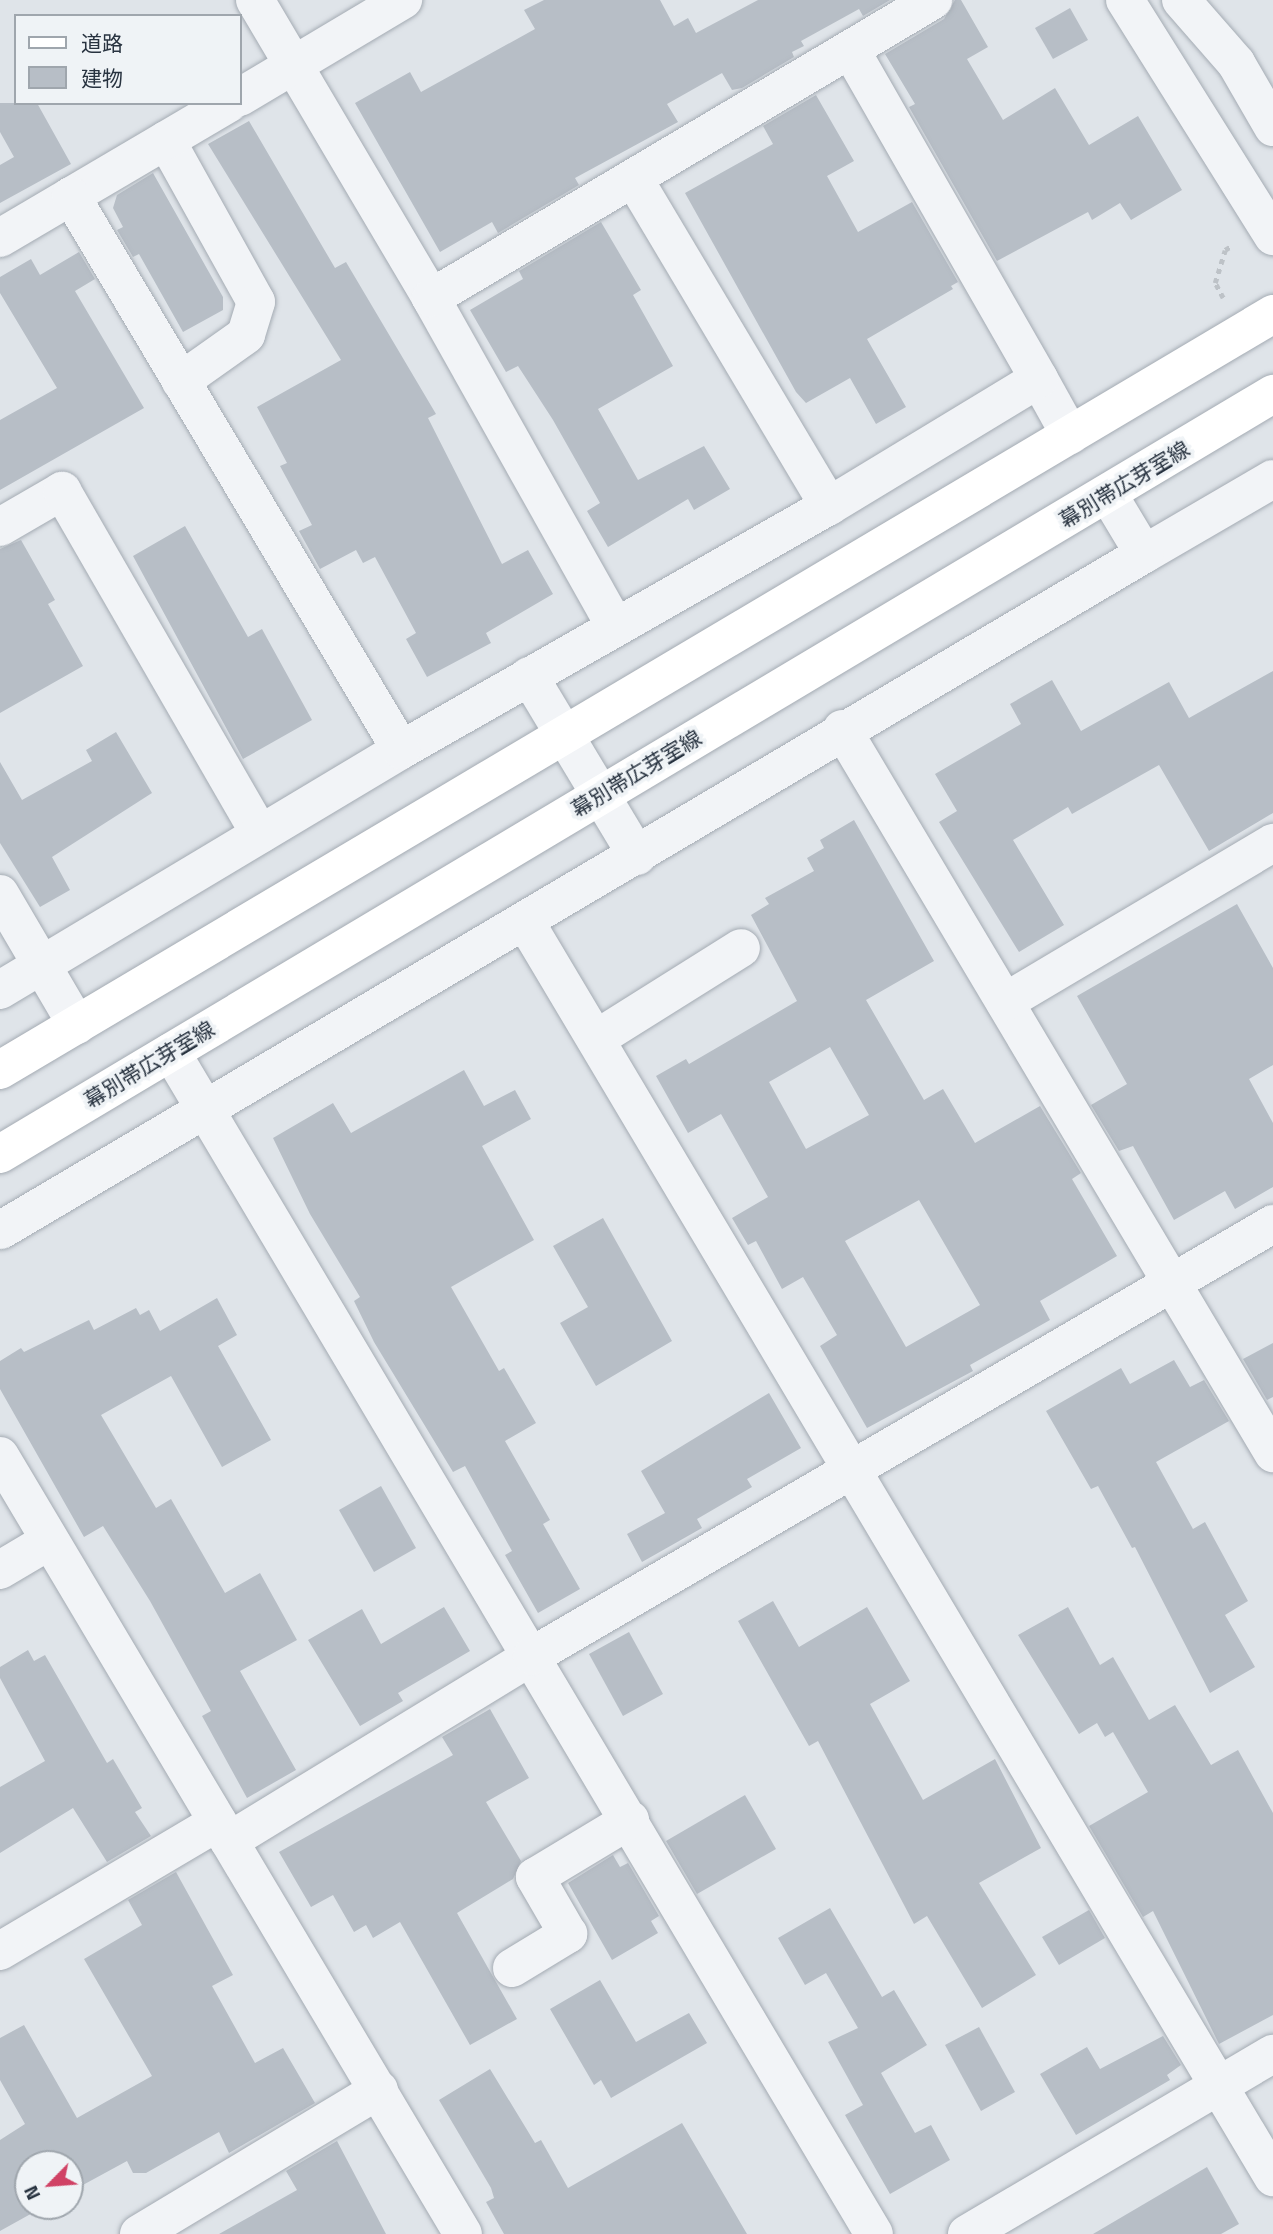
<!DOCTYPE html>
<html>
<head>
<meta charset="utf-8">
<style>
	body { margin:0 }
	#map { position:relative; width:1273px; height:2234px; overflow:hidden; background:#dfe4e9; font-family:"Titillium Web","Noto Sans JP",sans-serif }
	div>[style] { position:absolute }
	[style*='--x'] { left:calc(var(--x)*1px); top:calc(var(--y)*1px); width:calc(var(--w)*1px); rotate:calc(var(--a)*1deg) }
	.building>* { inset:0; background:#b7bec6 }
	.path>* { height:4.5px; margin-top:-2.25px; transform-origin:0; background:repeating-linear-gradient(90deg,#bdc2c7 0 5px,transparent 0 10px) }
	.roads { filter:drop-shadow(0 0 2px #a4abb3) drop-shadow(0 0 2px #a4abb3) }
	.minor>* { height:38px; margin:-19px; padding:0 19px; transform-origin:19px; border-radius:19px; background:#f2f4f7 }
	.major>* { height:38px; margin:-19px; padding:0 19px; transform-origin:19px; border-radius:19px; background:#fff }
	span { translate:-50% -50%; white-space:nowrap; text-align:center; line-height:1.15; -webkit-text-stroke:7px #eff3f6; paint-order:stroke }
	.street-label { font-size:21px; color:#283340 }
	.legend { position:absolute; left:14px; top:14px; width:228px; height:91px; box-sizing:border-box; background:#eff3f6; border:2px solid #9fa6ad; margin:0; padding:9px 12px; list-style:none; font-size:21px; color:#283340 }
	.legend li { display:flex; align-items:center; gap:14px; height:35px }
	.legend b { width:35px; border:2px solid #9fa6ad }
	.north { position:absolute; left:14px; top:2150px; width:70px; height:70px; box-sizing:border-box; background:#eff3f6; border:2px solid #9fa6ad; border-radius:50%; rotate:245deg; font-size:19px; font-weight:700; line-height:28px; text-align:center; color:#283340 }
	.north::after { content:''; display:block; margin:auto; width:24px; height:32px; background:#d04265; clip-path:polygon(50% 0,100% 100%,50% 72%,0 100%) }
</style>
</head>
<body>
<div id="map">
	<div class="building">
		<i style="clip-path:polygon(544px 0,660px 0,674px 26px,688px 18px,696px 33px,758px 0,890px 0,863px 16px,859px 9px,801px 41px,804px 46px,792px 52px,794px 57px,742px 88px,732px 90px,722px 73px,667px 104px,678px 122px,575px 178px,579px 185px,498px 233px,492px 222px,440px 252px,355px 103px,410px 72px,421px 92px,535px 29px,524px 10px)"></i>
		<i style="clip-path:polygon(955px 0,961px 0,988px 47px,967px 59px,1003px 120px,1055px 88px,1089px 145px,1138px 116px,1182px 190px,1131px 220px,1120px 203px,1092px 220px,1088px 212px,997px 261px,909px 107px,915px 104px,885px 54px,944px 19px)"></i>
		<i style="clip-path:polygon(1070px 8px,1088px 40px,1053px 59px,1035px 28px)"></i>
		<i style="clip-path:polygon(816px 95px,854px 161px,827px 176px,858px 232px,912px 202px,958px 282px,951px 286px,953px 289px,867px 339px,906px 407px,876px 424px,850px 378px,806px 403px,796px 392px,685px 193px,773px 144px,763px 126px)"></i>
		<i style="clip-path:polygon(0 103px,37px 103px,71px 164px,0 203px,0 165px,14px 157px,0 132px)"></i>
		<i style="clip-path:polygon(249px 121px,335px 268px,346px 262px,436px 414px,428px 418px,502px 564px,528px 550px,553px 594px,486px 633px,491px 643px,427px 677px,406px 639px,416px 633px,375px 557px,363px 563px,356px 550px,320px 569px,299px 531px,312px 525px,280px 466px,287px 463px,257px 407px,341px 360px,208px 144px)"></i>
		<i style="clip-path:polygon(153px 173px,223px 297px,223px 310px,183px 332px,139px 254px,133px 257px,117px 230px,123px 227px,113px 208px,117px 195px)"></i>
		<i style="clip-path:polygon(601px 222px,641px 290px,633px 295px,673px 366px,598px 409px,638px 480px,704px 446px,730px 489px,694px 510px,688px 499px,608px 547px,587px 511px,600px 503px,553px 420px,518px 366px,506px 372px,470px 310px,523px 279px,519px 271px)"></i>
		<i style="clip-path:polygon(79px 252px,95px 279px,75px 291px,144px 408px,0 490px,0 420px,57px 388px,0 293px,0 277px,31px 259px,40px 275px)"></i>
		<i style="clip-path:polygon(185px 526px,248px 637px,262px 629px,312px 720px,243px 759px,133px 556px)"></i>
		<i style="clip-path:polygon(21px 540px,55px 600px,48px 604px,83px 666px,0 713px,0 549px)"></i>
		<i style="clip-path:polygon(1273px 671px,1273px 813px,1209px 851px,1159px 765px,1072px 814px,1068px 807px,1013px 840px,1064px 925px,1019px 952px,939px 822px,957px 811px,935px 774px,1021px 724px,1010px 704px,1052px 680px,1081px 731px,1169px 682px,1189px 718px)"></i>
		<i style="clip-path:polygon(116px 732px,152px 793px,52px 857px,70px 890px,40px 907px,0 843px,0 762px,22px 800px,92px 761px,86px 750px)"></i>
		<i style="clip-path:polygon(evenodd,854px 820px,934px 961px,866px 1000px,924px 1100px,943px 1089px,975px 1143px,1040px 1106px,1081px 1173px,1072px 1179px,1117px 1256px,1040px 1301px,1050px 1320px,970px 1365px,973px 1371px,867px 1428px,820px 1346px,837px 1335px,803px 1277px,782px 1289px,756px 1241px,748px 1245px,732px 1218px,768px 1197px,721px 1114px,688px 1133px,656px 1076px,686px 1059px,689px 1064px,797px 1001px,751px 915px,769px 904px,765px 898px,814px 871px,807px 858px,824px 848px,820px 840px,854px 820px,830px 1047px,869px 1115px,806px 1149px,769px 1082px,830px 1047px,854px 820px,919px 1200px,980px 1305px,906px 1347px,845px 1241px,919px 1200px)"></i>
		<i style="clip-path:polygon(1237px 904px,1273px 968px,1273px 1065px,1249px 1079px,1273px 1123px,1273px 1187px,1235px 1209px,1225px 1191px,1174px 1220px,1133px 1146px,1119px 1151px,1091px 1105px,1127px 1084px,1077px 996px)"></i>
		<i style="clip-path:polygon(464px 1070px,484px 1106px,515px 1090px,531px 1119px,482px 1146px,534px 1240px,451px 1287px,499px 1371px,504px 1368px,536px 1423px,505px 1441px,550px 1520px,543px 1524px,580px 1589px,538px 1613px,505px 1555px,512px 1551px,465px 1466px,453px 1472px,374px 1342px,354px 1301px,360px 1297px,310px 1214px,273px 1138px,333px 1103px,351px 1133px)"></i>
		<i style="clip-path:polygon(603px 1218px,672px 1341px,596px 1386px,560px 1323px,588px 1307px,553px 1246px)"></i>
		<i style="clip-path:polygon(217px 1298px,237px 1335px,218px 1346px,271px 1440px,222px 1467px,171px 1376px,101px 1415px,156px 1508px,171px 1499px,225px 1593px,260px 1573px,297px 1640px,240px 1671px,296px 1770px,247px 1798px,202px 1716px,211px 1711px,150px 1601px,103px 1526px,84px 1537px,0 1389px,0 1361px,21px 1348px,24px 1352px,89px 1320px,94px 1330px,136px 1308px,140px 1315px,149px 1310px,160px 1331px)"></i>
		<i style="clip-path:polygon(1273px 1343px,1273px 1397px,1267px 1400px,1243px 1359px)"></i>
		<i style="clip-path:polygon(1174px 1360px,1190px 1387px,1204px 1380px,1229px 1421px,1156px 1462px,1193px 1529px,1205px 1522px,1248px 1601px,1225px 1615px,1255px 1667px,1210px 1693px,1135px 1547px,1132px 1548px,1098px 1486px,1091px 1489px,1046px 1411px,1121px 1368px,1130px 1384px)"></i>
		<i style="clip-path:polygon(769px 1393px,801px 1448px,747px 1479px,752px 1487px,697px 1519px,702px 1528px,642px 1562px,627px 1534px,665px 1513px,641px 1471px)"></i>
		<i style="clip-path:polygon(381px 1486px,416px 1548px,374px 1572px,339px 1510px)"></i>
		<i style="clip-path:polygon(773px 1601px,799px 1647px,867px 1607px,910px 1681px,870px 1704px,923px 1800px,995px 1759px,1041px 1848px,979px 1883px,1036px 1975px,982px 2008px,927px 1916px,914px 1924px,818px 1741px,809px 1746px,738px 1621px)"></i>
		<i style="clip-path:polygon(444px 1607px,470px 1651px,398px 1693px,403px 1701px,360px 1726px,308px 1640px,362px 1609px,381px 1644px)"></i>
		<i style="clip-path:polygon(1068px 1607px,1100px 1665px,1113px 1657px,1149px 1720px,1175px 1705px,1211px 1765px,1238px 1750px,1273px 1813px,1273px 2015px,1219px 2044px,1153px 1911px,1143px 1917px,1089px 1826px,1148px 1792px,1113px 1732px,1105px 1737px,1097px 1723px,1079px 1734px,1018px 1635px)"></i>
		<i style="clip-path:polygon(629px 1632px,663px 1694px,623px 1716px,589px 1654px)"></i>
		<i style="clip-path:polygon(28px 1650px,34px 1661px,45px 1655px,107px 1763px,113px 1759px,142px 1808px,135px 1812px,151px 1836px,107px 1862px,73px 1808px,0 1853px,0 1787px,45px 1761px,0 1678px,0 1667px)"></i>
		<i style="clip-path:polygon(490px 1709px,529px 1778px,486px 1802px,521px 1861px,513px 1879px,457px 1913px,517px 2019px,470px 2045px,400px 1922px,373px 1938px,366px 1925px,354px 1932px,333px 1895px,311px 1907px,279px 1852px,453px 1755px,442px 1737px)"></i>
		<i style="clip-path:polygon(745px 1795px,776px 1849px,697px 1894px,666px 1841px)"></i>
		<i style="clip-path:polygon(613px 1855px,620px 1867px,628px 1863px,659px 1916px,651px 1921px,658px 1933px,612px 1960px,568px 1883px)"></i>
		<i style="clip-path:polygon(176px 1872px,233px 1975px,212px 1986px,255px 2063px,283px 2048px,315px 2103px,229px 2153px,219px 2132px,146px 2173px,133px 2173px,127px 2161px,70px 2192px,70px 2164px,28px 2164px,28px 2206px,45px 2206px,0 2231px,0 2140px,25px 2124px,0 2080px,0 2038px,24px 2025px,77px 2118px,152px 2076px,84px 1959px,142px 1925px,128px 1900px)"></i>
		<i style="clip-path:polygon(830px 1908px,882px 1997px,894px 1990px,927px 2045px,881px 2073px,915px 2133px,931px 2125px,950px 2160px,890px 2194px,845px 2115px,863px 2105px,828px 2042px,858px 2028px,826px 1973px,805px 1985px,778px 1938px)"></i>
		<i style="clip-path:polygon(1089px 1910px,1105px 1938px,1059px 1965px,1042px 1937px)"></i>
		<i style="clip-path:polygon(600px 1980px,636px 2042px,689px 2013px,707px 2043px,611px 2098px,601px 2080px,594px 2085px,550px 2009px)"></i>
		<i style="clip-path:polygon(979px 2027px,1015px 2092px,981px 2111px,945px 2045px)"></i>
		<i style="clip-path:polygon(1163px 2036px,1181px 2065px,1167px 2075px,1170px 2080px,1076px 2135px,1040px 2074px,1087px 2047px,1100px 2069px)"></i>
		<i style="clip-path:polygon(490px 2069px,535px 2143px,541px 2140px,568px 2188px,682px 2123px,747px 2234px,504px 2234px,486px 2202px,494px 2198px,491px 2188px,439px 2100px)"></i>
		<i style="clip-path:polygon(337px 2141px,386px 2234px,219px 2234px,297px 2190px,286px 2171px)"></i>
		<i style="clip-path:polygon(1207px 2167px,1239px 2224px,1221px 2234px,1093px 2234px)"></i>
	</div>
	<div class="path">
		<i style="--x:1223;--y:298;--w:17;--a:-118"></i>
		<i style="--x:1215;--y:283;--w:34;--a:-73"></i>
		<i style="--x:1225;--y:250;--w:9;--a:-32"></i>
	</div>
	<div class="roads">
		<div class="minor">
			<i style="--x:255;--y:0;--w:346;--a:59.4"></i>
			<i style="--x:431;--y:298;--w:376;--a:60.7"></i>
			<i style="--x:1125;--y:0;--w:279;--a:57.9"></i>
			<i style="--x:1181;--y:0;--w:84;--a:48.9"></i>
			<i style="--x:1236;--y:63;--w:74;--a:60"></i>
			<i style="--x:240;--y:97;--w:190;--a:-30.8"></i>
			<i style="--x:166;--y:140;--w:185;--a:60.9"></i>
			<i style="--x:256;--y:302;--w:34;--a:107"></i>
			<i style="--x:246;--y:335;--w:80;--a:144.7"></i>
			<i style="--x:634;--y:179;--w:381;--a:59.2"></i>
			<i style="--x:0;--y:238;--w:266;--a:-30.5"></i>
			<i style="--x:431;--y:298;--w:584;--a:-30.69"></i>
			<i style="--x:1039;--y:379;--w:64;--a:61"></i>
			<i style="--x:0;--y:527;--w:72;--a:-30.1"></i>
			<i style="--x:62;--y:491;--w:396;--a:60"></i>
			<i style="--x:1144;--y:554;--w:149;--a:-30.2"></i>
			<i style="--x:529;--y:676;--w:210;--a:59"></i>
			<i style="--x:842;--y:729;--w:843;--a:59.23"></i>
			<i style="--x:401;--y:750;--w:493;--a:-29.7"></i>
			<i style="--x:829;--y:506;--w:245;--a:-31.2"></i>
			<i style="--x:1039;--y:379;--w:378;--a:-119.8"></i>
			<i style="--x:0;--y:894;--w:152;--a:59.6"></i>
			<i style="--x:526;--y:923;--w:1460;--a:59.22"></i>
			<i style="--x:0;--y:990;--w:467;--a:-30.9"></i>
			<i style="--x:401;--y:750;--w:645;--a:-120.78"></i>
			<i style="--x:1005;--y:1002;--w:312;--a:-30.7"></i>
			<i style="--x:596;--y:1039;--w:171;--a:-32.1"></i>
			<i style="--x:171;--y:1052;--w:1375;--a:59.26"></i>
			<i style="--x:1;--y:1230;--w:1328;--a:-30.6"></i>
			<i style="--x:1144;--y:554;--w:70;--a:-121"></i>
			<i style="--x:0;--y:1456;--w:905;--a:59.24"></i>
			<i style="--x:0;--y:1570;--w:57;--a:-30.6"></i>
			<i style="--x:229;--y:1841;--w:355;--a:-31.4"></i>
			<i style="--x:532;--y:1656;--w:858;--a:-30.24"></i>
			<i style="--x:0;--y:1951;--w:253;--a:-30.6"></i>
			<i style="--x:512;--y:1968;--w:66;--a:-31.3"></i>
			<i style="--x:568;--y:1934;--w:66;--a:-120.1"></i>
			<i style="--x:535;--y:1877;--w:111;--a:-31"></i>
			<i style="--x:139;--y:2234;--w:280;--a:-31"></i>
			<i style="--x:967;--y:2234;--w:355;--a:-30.5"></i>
		</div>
		<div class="major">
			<i style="--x:0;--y:1070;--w:1481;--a:-30.7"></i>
			<i style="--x:0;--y:1154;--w:1483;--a:-30.84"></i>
		</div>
	</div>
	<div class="street-label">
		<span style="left:1124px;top:484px;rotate:-31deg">幕別帯広芽室線</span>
		<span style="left:636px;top:773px;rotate:-31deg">幕別帯広芽室線</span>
		<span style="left:149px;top:1064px;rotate:-31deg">幕別帯広芽室線</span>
	</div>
	<ul class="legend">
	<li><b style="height:9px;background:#fff"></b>道路</li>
	<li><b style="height:19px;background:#b7bec6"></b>建物</li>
	</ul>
	<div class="north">N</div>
</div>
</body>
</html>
